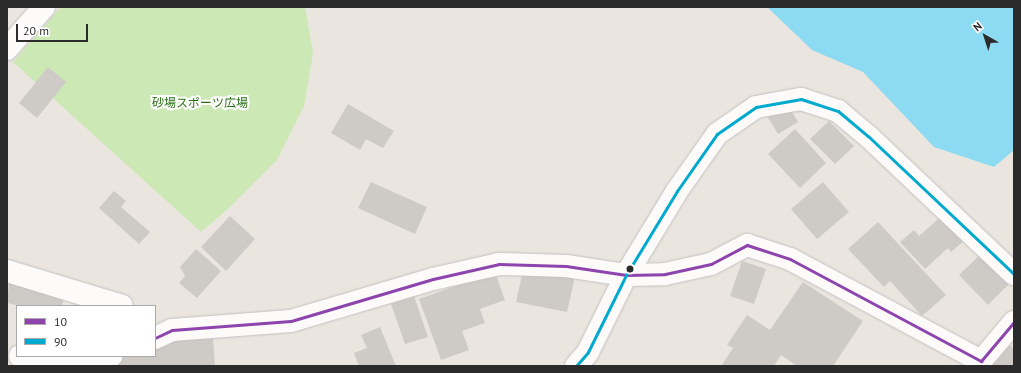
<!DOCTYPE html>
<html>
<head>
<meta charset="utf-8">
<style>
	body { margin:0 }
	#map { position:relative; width:1021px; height:373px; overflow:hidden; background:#eae5df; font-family:"PT Sans","Noto Sans JP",sans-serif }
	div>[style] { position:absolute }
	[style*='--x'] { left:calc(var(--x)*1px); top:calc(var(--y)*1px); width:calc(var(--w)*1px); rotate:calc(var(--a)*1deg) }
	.green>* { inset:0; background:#cbe8b5 }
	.water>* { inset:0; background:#8cdbf3 }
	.building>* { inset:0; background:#cecbc7 }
	.roads { filter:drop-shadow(0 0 1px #c3c1c1) drop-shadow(0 0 1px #c3c1c1) }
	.minor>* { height:22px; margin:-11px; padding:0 11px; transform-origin:11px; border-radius:11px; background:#fcfbfa }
	.bus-1>* { height:3px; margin:-1.5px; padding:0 1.5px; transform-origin:1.5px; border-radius:1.5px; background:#8e44ad }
	.bus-2>* { height:3px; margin:-1.5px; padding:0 1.5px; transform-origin:1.5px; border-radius:1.5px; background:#00a9ce }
	.dots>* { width:11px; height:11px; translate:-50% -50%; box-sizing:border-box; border:2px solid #fff; border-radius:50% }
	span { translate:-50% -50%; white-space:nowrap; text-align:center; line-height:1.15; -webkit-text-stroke:4px #fff; paint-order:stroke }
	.park-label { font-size:12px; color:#287013 }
	.frame { position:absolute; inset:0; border:8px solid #2b2b2b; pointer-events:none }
	.legend { position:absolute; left:16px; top:305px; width:140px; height:52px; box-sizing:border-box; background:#fff; border:1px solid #aaa; margin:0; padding:5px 7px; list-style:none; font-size:12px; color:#2b2b2b }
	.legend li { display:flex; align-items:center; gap:8px; height:20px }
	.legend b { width:20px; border:1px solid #aaa }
	.north { position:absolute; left:965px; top:16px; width:40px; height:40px; -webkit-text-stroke:3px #fff; paint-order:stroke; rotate:321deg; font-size:11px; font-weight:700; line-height:16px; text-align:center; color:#2b2b2b }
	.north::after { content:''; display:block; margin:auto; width:14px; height:18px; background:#2b2b2b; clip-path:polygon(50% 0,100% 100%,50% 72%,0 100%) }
	.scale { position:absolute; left:16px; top:24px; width:72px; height:18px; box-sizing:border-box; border:2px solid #2b2b2b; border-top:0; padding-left:5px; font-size:12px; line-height:14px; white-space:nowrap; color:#2b2b2b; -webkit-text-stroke:3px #fff; paint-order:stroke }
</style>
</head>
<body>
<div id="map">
	<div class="green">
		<i style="clip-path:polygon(61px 7px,305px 7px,313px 53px,304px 106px,277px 160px,229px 208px,201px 232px,13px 62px)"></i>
	</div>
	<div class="water">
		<i style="clip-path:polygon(767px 7px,1014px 7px,1014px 150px,994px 167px,934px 147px,863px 72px,812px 50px)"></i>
	</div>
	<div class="building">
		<i style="clip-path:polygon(48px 67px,66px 82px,37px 118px,19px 103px)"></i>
		<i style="clip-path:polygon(348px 104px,394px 131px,383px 148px,366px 139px,360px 150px,331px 133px)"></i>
		<i style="clip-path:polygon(787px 104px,798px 122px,778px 134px,767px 116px)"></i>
		<i style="clip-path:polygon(829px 121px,854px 146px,835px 164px,810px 139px)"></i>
		<i style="clip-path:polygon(795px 129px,826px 163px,800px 188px,768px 154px)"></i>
		<i style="clip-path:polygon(371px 182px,427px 207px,415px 234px,358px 208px)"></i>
		<i style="clip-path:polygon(823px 182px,849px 212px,817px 239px,791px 209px)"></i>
		<i style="clip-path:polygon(114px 191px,126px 201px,121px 207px,150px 232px,139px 244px,99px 208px)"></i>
		<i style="clip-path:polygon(944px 214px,966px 239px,951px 252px,948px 248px,925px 269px,900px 242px,914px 230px,919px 236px)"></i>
		<i style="clip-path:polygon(230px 216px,255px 239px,226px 271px,201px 247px)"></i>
		<i style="clip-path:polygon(878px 222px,946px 295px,922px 316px,890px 281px,884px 287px,848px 249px)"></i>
		<i style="clip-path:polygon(196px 249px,221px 271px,197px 298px,179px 283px,185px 276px,180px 267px)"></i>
		<i style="clip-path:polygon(983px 252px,1012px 281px,988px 305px,959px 275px)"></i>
		<i style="clip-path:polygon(742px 261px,766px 269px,754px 304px,730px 296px)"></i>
		<i style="clip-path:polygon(524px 266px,575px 277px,567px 312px,516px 302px)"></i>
		<i style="clip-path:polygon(495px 272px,505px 300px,480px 309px,485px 323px,462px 331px,469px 350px,441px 360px,419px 299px)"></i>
		<i style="clip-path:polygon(803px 282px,863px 321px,833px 366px,797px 366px,781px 355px,774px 366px,721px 366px,733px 348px,727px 345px,747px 315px,770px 330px)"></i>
		<i style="clip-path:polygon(9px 283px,65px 295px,62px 306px,20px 306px,7px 303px)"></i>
		<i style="clip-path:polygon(414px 296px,428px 337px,405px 344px,391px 304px)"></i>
		<i style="clip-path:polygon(380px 327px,396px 366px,359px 366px,354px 353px,367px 348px,361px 335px)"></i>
		<i style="clip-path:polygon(213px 338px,215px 366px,88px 366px,118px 356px,155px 356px,155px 344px,171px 339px)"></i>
		<i style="clip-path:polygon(1010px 345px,1014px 350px,1014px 366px,986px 366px)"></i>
	</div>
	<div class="roads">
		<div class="minor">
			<i style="--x:7;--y:49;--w:56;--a:-48.6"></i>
			<i style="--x:7;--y:271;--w:120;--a:16.9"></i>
			<i style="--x:155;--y:338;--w:19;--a:-25"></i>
			<i style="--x:172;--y:330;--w:119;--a:-4.3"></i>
			<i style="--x:291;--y:321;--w:148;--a:-16.5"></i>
			<i style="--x:433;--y:279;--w:68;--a:-12.8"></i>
			<i style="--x:499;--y:264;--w:67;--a:1.7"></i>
			<i style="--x:566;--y:266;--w:61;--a:8.5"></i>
			<i style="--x:626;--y:275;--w:39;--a:-1"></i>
			<i style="--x:665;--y:274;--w:47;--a:-12.3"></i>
			<i style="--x:711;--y:264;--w:41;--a:-27.8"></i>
			<i style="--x:747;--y:245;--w:45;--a:18"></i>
			<i style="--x:790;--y:259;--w:217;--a:28.1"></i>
			<i style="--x:981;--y:361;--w:51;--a:-49.8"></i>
			<i style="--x:20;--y:356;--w:39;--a:13"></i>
			<i style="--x:58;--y:365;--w:54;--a:-9.6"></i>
			<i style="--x:576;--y:366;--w:18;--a:-49"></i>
			<i style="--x:588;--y:352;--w:86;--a:-63.7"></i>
			<i style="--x:626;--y:275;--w:98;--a:-58.7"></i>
			<i style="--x:677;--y:191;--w:70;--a:-54.9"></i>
			<i style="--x:717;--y:134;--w:47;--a:-34.7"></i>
			<i style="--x:756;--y:107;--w:46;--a:-10.1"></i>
			<i style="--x:801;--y:99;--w:39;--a:18"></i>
			<i style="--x:838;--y:111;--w:39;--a:40"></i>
			<i style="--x:868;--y:136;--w:201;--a:43.4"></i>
		</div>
	</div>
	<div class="bus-1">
		<i style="--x:155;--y:338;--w:19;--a:-25"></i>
		<i style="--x:172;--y:330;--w:119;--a:-4.3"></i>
		<i style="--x:291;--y:321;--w:148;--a:-16.5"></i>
		<i style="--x:433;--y:279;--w:68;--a:-12.8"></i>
		<i style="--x:499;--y:264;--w:67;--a:1.7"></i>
		<i style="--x:566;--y:266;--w:61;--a:8.5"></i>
		<i style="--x:626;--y:275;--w:39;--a:-1"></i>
		<i style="--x:665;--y:274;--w:47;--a:-12.3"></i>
		<i style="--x:711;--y:264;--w:41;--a:-27.8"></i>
		<i style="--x:747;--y:245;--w:45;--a:18"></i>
		<i style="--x:790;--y:259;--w:217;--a:28.1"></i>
		<i style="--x:981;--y:361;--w:51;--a:-49.8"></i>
	</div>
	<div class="bus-2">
		<i style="--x:576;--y:366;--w:18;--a:-49"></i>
		<i style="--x:588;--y:352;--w:86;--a:-63.7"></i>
		<i style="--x:626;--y:275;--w:98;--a:-58.7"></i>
		<i style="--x:677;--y:191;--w:70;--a:-54.9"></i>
		<i style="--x:717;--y:134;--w:47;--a:-34.7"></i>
		<i style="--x:756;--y:107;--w:46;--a:-10.1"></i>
		<i style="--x:801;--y:99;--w:39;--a:18"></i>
		<i style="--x:838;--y:111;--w:39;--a:40"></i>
		<i style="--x:868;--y:136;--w:201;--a:43.4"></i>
	</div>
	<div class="dots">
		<i style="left:630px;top:269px;background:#2b2b2b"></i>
	</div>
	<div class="park-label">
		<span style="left:200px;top:103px">砂場スポーツ広場</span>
	</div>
	<div class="frame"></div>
	<ul class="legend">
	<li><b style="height:5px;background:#8e44ad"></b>10</li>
	<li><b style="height:5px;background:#00a9ce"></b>90</li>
	</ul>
	<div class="north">N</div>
	<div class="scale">20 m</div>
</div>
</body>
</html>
